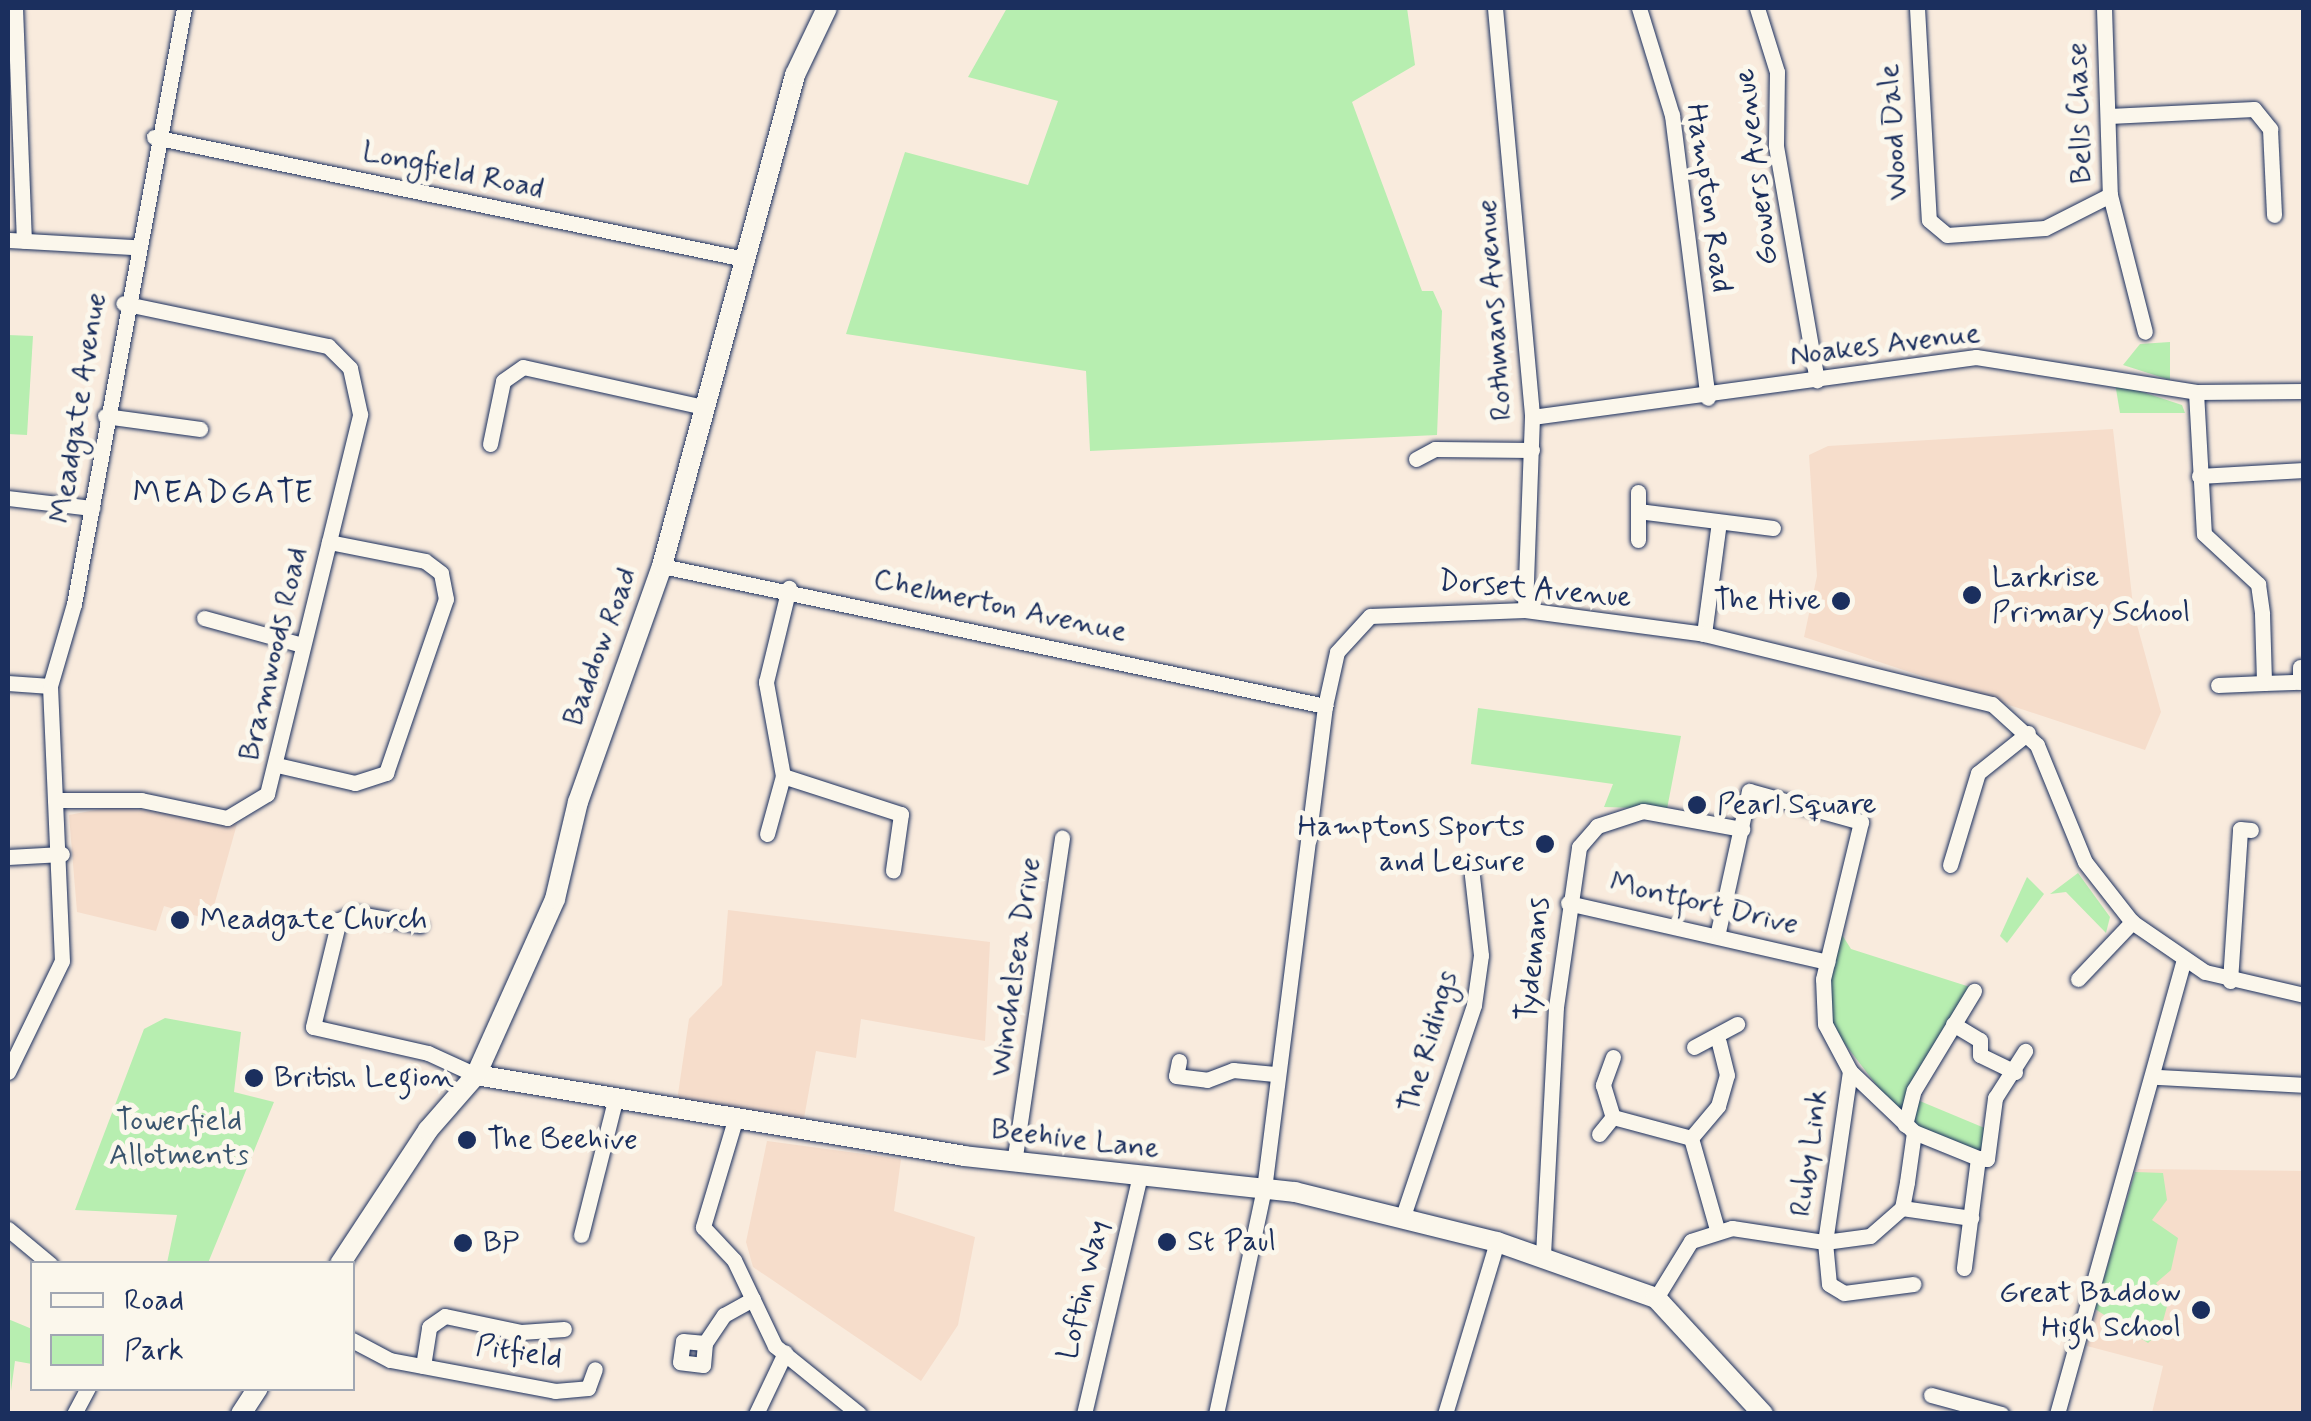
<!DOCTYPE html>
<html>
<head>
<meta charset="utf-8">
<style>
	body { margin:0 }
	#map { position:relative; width:2311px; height:1421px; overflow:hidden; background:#f9ebdd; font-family:Mynerve,sans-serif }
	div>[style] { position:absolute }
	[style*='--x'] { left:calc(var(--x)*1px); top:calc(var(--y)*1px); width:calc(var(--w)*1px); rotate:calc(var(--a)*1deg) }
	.built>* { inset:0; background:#f6ddcb }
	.green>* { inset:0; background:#b7eeb0 }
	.roads { filter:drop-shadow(0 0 2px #1b2f5e) drop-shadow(0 0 2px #1b2f5e) }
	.street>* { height:15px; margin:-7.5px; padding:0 7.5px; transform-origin:7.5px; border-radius:7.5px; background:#fbf7ec }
	.secondary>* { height:20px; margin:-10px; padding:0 10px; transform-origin:10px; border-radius:10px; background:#fbf7ec }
	.dots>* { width:28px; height:28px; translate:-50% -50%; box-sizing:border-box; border:5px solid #fbf7ec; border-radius:50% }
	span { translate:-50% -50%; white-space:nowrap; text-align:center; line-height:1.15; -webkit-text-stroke:10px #fbf7ec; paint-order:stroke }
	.street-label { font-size:30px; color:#1b2f5e }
	.poi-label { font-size:30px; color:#1b2f5e }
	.left { translate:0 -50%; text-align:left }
	.right { translate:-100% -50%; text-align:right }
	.park-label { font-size:30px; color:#3a556e }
	.neighbourhood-label { font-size:32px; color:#1b2f5e; letter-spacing:2.5px }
	.frame { position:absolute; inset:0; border:10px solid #1b2f5e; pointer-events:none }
	.legend { position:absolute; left:30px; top:1261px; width:325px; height:130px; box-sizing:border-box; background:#fbf7ec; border:2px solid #a1a7b3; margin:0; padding:12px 18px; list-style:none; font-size:30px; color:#1b2f5e }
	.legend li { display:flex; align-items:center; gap:20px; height:50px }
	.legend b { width:50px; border:2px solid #a1a7b3 }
</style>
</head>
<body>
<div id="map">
	<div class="built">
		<i style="clip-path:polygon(2113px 429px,2134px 614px,2161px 712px,2145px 750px,1804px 637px,1817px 576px,1809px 455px,1828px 446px)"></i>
		<i style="clip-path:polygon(116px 806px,237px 824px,210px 920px,164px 906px,156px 931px,77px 912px,69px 815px)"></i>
		<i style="clip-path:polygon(728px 910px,990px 942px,985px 1041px,861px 1019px,856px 1058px,816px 1051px,803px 1124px,677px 1101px,689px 1019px,722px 985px)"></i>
		<i style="clip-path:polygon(767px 1141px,901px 1159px,894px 1211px,975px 1237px,958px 1325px,921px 1381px,753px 1267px,746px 1242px)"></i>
		<i style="clip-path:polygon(2138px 1169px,2303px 1171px,2303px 1413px,2152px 1413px,2163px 1366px,2087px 1346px)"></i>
	</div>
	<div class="green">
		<i style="clip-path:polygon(1007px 8px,1407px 8px,1415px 65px,1352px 102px,1422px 291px,1433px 291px,1442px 311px,1437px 435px,1090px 451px,1086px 371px,846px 334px,905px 152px,1028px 185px,1058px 101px,968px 77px)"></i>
		<i style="clip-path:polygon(8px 335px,33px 336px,27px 435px,8px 434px)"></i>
		<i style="clip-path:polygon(2170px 342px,2170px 380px,2123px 365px,2140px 344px)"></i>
		<i style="clip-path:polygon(2115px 383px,2182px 405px,2185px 413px,2120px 413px)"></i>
		<i style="clip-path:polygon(1478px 708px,1681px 736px,1667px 809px,1604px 807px,1613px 784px,1471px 764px)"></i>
		<i style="clip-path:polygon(2078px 873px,2110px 917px,2106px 933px,2066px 892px,2050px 894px)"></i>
		<i style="clip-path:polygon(2027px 877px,2044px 894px,2007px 943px,2000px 936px)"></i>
		<i style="clip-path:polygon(1839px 930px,1851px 949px,1970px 987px,1901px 1117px,1828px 1022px,1827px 971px)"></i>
		<i style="clip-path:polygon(165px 1018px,241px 1032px,234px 1092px,274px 1102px,208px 1263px,167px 1263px,177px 1215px,75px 1210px,144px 1029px)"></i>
		<i style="clip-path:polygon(1915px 1099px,1987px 1129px,1980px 1153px,1909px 1125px)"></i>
		<i style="clip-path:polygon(2135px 1172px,2163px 1173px,2167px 1200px,2152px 1220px,2178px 1238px,2171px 1270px,2156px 1283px,2169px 1299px,2160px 1332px,2148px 1343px,2095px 1309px)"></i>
		<i style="clip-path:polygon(8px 1319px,32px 1329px,32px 1364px,15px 1361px,11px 1391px)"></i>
	</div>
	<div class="roads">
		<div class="street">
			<i style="--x:15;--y:8;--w:233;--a:87.8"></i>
			<i style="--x:1495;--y:8;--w:411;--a:84.8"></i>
			<i style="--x:1532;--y:417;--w:193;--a:92.1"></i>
			<i style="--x:1639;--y:8;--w:112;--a:72.9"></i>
			<i style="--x:1672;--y:115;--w:285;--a:82.8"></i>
			<i style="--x:1757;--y:8;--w:67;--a:72.6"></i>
			<i style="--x:1777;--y:72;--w:74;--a:90.8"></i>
			<i style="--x:1776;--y:146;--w:238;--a:80.1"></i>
			<i style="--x:1917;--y:8;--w:212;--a:86.8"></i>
			<i style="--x:1929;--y:220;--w:23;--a:40"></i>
			<i style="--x:1947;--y:235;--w:98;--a:-4.1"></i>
			<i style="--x:2045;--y:228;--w:73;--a:-26.9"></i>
			<i style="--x:2104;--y:8;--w:187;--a:88.2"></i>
			<i style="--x:2110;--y:195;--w:141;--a:75.7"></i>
			<i style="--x:2109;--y:116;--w:145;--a:-2.8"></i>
			<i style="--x:2254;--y:109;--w:26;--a:51"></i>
			<i style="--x:2270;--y:129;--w:86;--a:87.3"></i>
			<i style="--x:154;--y:137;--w:598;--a:11.67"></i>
			<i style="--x:8;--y:240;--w:125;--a:3.2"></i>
			<i style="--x:2196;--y:392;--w:142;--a:86.8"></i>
			<i style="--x:2204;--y:534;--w:74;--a:42.8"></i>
			<i style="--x:2258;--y:584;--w:30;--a:82"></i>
			<i style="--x:2262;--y:614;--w:69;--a:88.3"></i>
			<i style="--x:2264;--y:683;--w:46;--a:177.5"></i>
			<i style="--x:105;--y:416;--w:96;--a:7.8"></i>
			<i style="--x:1532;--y:417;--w:448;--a:-7.7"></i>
			<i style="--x:1976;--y:357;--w:223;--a:9"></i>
			<i style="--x:2196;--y:392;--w:108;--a:-0.5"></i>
			<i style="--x:490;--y:444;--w:64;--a:-78.3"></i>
			<i style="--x:503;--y:381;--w:24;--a:-35"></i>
			<i style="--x:523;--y:367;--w:185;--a:12.5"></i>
			<i style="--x:1416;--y:459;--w:21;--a:-28"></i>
			<i style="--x:1435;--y:449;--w:97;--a:0.6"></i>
			<i style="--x:2199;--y:476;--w:105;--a:-3.3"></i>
			<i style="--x:1638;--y:492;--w:19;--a:90"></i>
			<i style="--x:1638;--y:511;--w:136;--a:7.2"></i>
			<i style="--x:8;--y:498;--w:85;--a:6.8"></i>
			<i style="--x:1638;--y:511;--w:29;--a:90"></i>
			<i style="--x:662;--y:566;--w:678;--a:11.92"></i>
			<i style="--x:204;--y:618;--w:102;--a:15.4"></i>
			<i style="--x:1704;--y:634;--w:113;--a:-82.4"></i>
			<i style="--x:8;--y:683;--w:42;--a:4.1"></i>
			<i style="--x:2264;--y:683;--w:36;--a:-2"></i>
			<i style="--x:2300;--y:682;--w:15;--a:-90"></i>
			<i style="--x:277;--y:765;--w:80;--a:13"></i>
			<i style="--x:355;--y:783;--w:33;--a:-18"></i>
			<i style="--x:386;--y:773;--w:184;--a:-71"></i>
			<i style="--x:446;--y:599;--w:26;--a:-101"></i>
			<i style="--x:441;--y:573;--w:20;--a:-143"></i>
			<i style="--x:425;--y:561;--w:98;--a:-168.8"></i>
			<i style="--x:783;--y:776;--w:124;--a:17.9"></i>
			<i style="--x:901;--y:814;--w:57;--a:98.1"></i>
			<i style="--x:55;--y:800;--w:86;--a:0"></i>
			<i style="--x:141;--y:800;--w:88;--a:11.8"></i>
			<i style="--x:227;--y:818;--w:47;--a:-31"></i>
			<i style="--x:267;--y:794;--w:391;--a:-76.2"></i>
			<i style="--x:360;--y:414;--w:47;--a:-102.3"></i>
			<i style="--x:350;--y:368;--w:31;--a:-135"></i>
			<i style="--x:328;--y:346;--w:209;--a:-168.2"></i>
			<i style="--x:767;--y:834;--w:60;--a:-74.6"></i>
			<i style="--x:783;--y:776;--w:96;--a:-100.3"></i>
			<i style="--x:766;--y:682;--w:97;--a:-76.3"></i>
			<i style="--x:8;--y:857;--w:54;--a:-3.2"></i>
			<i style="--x:1950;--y:865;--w:96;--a:-73.1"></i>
			<i style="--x:1978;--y:773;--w:64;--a:-38.7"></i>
			<i style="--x:1568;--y:903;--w:266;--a:12.8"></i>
			<i style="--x:420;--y:925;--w:67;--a:-169.7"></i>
			<i style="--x:354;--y:913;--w:17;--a:155"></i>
			<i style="--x:339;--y:920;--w:110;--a:103.7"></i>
			<i style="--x:313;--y:1027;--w:118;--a:12.7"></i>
			<i style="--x:428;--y:1053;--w:53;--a:24.6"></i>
			<i style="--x:2078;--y:979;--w:79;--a:-46.5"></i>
			<i style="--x:2230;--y:981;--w:152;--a:-86.2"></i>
			<i style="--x:2240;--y:829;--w:11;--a:5"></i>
			<i style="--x:1953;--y:1024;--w:31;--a:31"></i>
			<i style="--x:1980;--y:1040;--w:15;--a:90"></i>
			<i style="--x:1980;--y:1055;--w:39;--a:26"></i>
			<i style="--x:1694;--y:1047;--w:49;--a:-28.1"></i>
			<i style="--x:1613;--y:1057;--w:30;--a:110"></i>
			<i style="--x:1603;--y:1085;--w:34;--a:73"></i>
			<i style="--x:1613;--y:1117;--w:81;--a:15.1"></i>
			<i style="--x:1691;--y:1138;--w:95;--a:74.1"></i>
			<i style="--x:1179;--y:1061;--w:15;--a:101"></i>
			<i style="--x:1176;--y:1076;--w:31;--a:7"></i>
			<i style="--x:1207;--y:1080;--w:28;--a:-21"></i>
			<i style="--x:1233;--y:1070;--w:42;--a:5.4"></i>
			<i style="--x:1850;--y:1071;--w:173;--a:98.3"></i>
			<i style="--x:1825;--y:1242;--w:42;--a:84.6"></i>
			<i style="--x:1829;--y:1284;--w:17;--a:31"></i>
			<i style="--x:1844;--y:1293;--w:70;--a:-7.4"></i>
			<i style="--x:8;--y:1072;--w:123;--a:-64.1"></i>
			<i style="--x:62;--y:961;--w:275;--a:-92.5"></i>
			<i style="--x:50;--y:686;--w:85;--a:-73.7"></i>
			<i style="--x:74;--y:604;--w:606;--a:-79.54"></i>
			<i style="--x:2157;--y:1077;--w:147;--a:3.1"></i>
			<i style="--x:735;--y:1120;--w:112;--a:106.7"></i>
			<i style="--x:703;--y:1227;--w:45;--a:46.8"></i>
			<i style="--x:734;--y:1260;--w:95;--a:64.5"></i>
			<i style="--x:775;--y:1346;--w:108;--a:39"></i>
			<i style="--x:1905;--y:1125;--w:36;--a:-76"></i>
			<i style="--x:1914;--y:1090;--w:116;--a:-58.8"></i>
			<i style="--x:1914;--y:1132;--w:69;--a:22.1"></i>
			<i style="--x:1978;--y:1158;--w:111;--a:97.3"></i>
			<i style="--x:1599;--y:1134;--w:22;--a:-51"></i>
			<i style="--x:1691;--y:1138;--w:42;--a:-49.8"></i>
			<i style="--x:1718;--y:1106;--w:32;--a:-74"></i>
			<i style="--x:1727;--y:1075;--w:34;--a:-104"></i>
			<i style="--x:1978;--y:1158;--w:9;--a:6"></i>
			<i style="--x:1987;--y:1159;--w:62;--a:-82.5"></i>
			<i style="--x:1995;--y:1098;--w:56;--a:-57.4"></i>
			<i style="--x:1014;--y:1163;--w:329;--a:-81.6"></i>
			<i style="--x:1902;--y:1208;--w:70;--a:8.2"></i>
			<i style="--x:1402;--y:1219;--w:226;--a:-71.4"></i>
			<i style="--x:1474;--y:1005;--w:50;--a:-82"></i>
			<i style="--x:1481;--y:955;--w:80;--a:-96.5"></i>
			<i style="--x:8;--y:1229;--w:55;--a:39.8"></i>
			<i style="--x:581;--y:1235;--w:138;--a:-75.8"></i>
			<i style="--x:1543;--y:1255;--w:248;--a:-87"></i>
			<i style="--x:1556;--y:1007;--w:162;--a:-81.8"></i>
			<i style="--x:1579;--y:847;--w:28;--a:-49"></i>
			<i style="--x:1597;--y:826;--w:48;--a:-18.1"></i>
			<i style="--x:1643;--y:811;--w:101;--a:10.3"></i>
			<i style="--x:1656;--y:1298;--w:67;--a:-58.4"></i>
			<i style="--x:1691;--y:1241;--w:43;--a:-17.6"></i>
			<i style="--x:1732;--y:1228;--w:94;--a:8.6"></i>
			<i style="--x:1825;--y:1242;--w:45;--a:-7.6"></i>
			<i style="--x:1870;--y:1236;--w:43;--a:-41.2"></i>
			<i style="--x:1902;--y:1208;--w:26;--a:-79"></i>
			<i style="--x:1907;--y:1182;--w:50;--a:-82"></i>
			<i style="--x:1914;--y:1132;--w:88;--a:-136.4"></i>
			<i style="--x:1850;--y:1071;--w:53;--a:-118"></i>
			<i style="--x:1825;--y:1024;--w:45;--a:-92.5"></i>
			<i style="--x:1823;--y:979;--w:162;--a:-76.4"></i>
			<i style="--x:1861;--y:822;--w:116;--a:-164.5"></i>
			<i style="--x:1749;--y:791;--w:144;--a:102.4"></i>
			<i style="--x:352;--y:1340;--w:43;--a:27.8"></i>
			<i style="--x:390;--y:1360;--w:168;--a:10.6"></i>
			<i style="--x:555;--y:1391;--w:33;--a:-5"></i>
			<i style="--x:588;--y:1388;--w:20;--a:-70"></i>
			<i style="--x:705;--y:1343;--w:22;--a:95"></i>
			<i style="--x:703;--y:1365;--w:23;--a:-173"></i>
			<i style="--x:680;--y:1362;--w:21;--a:-82"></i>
			<i style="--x:683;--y:1341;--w:22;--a:5"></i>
			<i style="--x:705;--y:1343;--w:34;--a:-56"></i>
			<i style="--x:724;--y:1315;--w:33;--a:-29"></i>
			<i style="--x:423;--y:1366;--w:39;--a:-81"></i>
			<i style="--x:429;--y:1327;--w:19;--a:-35"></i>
			<i style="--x:445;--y:1316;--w:78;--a:11.9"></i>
			<i style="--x:521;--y:1332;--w:43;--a:-4"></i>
			<i style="--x:1931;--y:1395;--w:73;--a:15.2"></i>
			<i style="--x:74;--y:1414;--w:30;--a:-62"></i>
			<i style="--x:756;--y:1414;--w:68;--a:-64.6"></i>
			<i style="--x:1084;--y:1414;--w:241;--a:-76.8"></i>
			<i style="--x:1216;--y:1414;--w:230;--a:-78"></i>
			<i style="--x:1264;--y:1189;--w:487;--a:-82.8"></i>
			<i style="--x:1325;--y:706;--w:55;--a:-77.5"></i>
			<i style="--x:1337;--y:652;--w:49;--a:-47.5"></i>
			<i style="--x:1370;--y:616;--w:155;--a:-2.2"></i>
			<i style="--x:1525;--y:610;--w:181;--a:7.6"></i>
			<i style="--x:1704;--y:634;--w:296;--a:13.7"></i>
			<i style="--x:1992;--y:704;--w:61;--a:42.3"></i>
			<i style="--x:2037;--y:745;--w:126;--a:67.7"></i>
			<i style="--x:2085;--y:862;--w:76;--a:51.9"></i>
			<i style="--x:2132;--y:922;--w:88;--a:34.4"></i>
			<i style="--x:2205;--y:972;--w:102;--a:13.1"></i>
			<i style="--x:1445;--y:1414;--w:180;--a:-73.2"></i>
			<i style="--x:2057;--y:1414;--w:469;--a:-74.4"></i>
		</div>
		<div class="secondary">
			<i style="--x:476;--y:1075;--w:494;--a:9.4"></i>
			<i style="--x:963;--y:1156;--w:334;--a:6.2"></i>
			<i style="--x:1295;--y:1192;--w:208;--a:13.9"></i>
			<i style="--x:1497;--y:1242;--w:169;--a:19.4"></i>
			<i style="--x:1656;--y:1298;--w:158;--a:47.3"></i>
			<i style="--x:340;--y:1264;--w:160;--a:-56.7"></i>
			<i style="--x:428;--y:1130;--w:73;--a:-48.9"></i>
			<i style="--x:476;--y:1075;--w:193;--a:-65.8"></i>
			<i style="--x:555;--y:899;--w:100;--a:-76.7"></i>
			<i style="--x:578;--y:802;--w:251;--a:-70.4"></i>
			<i style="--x:662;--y:566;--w:509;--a:-74.84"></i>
			<i style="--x:795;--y:75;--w:74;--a:-64.5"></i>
			<i style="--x:241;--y:1414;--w:31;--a:-57"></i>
		</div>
	</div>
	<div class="dots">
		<i style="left:1972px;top:595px;background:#1b2f5e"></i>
		<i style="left:1841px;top:601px;background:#1b2f5e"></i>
		<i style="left:1697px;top:805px;background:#1b2f5e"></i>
		<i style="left:1545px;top:844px;background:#1b2f5e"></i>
		<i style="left:180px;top:920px;background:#1b2f5e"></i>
		<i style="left:254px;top:1078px;background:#1b2f5e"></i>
		<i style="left:467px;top:1140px;background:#1b2f5e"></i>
		<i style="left:1167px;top:1242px;background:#1b2f5e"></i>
		<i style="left:463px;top:1243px;background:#1b2f5e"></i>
		<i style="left:2201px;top:1310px;background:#1b2f5e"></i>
	</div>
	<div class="street-label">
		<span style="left:2080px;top:113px;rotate:-92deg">Bells Chase</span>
		<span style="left:1894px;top:132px;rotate:-94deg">Wood Dale</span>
		<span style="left:1757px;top:167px;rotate:-97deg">Gowers Avenue</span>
		<span style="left:453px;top:171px;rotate:12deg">Longfield Road</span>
		<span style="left:1708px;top:198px;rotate:82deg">Hampton Road</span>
		<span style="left:1495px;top:310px;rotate:-94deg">Rothmans Avenue</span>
		<span style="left:1885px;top:345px;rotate:-7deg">Noakes Avenue</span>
		<span style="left:79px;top:408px;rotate:-81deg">Meadgate Avenue</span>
		<span style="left:1535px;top:590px;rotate:5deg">Dorset Avenue</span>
		<span style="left:1000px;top:606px;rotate:12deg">Chelmerton Avenue</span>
		<span style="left:601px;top:647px;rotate:-70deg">Baddow Road</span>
		<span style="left:274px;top:654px;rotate:-77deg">Bramwoods Road</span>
		<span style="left:1704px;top:904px;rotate:13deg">Montfort Drive</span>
		<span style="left:1534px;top:959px;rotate:-84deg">Tydemans</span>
		<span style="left:1016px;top:967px;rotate:-82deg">Winchelsea Drive</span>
		<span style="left:1429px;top:1042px;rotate:-74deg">The Ridings</span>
		<span style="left:1075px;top:1140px;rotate:7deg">Beehive Lane</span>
		<span style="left:1810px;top:1153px;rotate:-82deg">Ruby Link</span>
		<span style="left:1084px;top:1290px;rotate:-77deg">Loftin Way</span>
		<span style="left:519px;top:1353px;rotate:9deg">Pitfield</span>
	</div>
	<div class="poi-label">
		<span class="left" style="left:1992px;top:595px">Larkrise<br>Primary School</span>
		<span class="right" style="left:1821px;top:601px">The Hive</span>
		<span class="left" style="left:1717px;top:805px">Pearl Square</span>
		<span class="right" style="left:1525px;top:844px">Hamptons Sports<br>and Leisure</span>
		<span class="left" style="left:200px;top:920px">Meadgate Church</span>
		<span class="left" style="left:274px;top:1078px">British Legion</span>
		<span class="left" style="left:487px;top:1140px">The Beehive</span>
		<span class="left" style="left:1187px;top:1242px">St Paul</span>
		<span class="left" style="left:483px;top:1243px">BP</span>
		<span class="right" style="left:2181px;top:1310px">Great Baddow<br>High School</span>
	</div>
	<div class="park-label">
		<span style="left:179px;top:1138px">Towerfield<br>Allotments</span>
	</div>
	<div class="neighbourhood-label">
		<span style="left:224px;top:493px">MEADGATE</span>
	</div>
	<div class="frame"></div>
	<ul class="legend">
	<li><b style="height:12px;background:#fbf7ec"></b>Road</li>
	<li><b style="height:28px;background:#b7eeb0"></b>Park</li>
	</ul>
</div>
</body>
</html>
